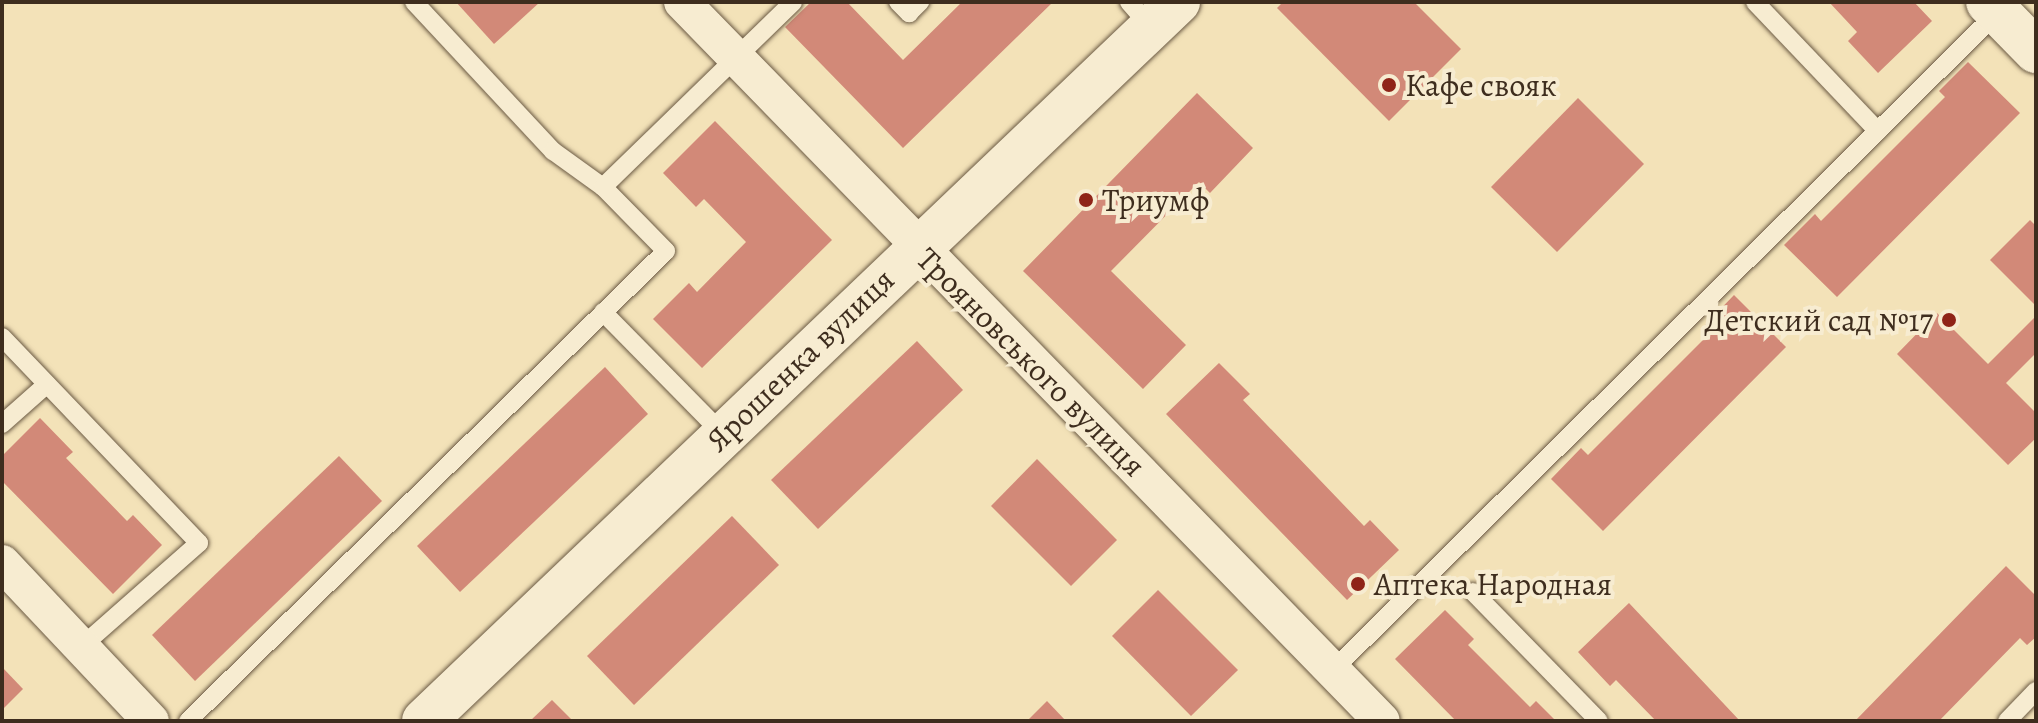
<!DOCTYPE html>
<html>
<head>
<meta charset="utf-8">
<style>
	body { margin:0 }
	#map { position:relative; width:2038px; height:723px; overflow:hidden; background:#f3e2b8; font-family:Alegreya,serif }
	div>[style] { position:absolute }
	[style*='--x'] { left:calc(var(--x)*1px); top:calc(var(--y)*1px); width:calc(var(--w)*1px); rotate:calc(var(--a)*1deg) }
	.building>* { inset:0; background:#d28978 }
	.roads { filter:drop-shadow(0 0 2px #6b5a44) drop-shadow(0 0 2px #6b5a44) }
	.service>* { height:18px; margin:-9px; padding:0 9px; transform-origin:9px; border-radius:9px; background:#f7ecd1 }
	.minor>* { height:36px; margin:-18px; padding:0 18px; transform-origin:18px; border-radius:18px; background:#f7ecd1 }
	.tertiary>* { height:44px; margin:-22px; padding:0 22px; transform-origin:22px; border-radius:22px; background:#f7ecd1 }
	.dots>* { width:22px; height:22px; translate:-50% -50%; box-sizing:border-box; border:4px solid #f7ecd1; border-radius:50% }
	span { translate:-50% -50%; white-space:nowrap; text-align:center; line-height:1.15; -webkit-text-stroke:8px #f7ecd1; paint-order:stroke }
	.poi-label { font-size:32px; color:#3e2d1e }
	.left { translate:0 -50%; text-align:left }
	.right { translate:-100% -50%; text-align:right }
	.street-label { font-size:32px; color:#3e2d1e }
	.frame { position:absolute; inset:0; border:4px solid #3e2d1e; pointer-events:none }
</style>
</head>
<body>
<div id="map">
	<div class="building">
		<i style="clip-path:polygon(456px 2px,540px 2px,494px 44px)"></i>
		<i style="clip-path:polygon(811px 2px,847px 2px,903px 60px,962px 2px,1053px 2px,903px 148px,785px 27px)"></i>
		<i style="clip-path:polygon(1283px 2px,1414px 2px,1461px 49px,1389px 121px,1277px 8px)"></i>
		<i style="clip-path:polygon(1829px 2px,1914px 2px,1932px 21px,1878px 73px,1848px 41px,1857px 32px)"></i>
		<i style="clip-path:polygon(1968px 62px,2020px 113px,1837px 297px,1784px 245px,1815px 214px,1821px 221px,1945px 97px,1939px 91px)"></i>
		<i style="clip-path:polygon(1197px 93px,1253px 148px,1210px 193px,1199px 182px,1111px 271px,1186px 345px,1143px 389px,1023px 271px)"></i>
		<i style="clip-path:polygon(1578px 98px,1644px 164px,1557px 252px,1491px 187px)"></i>
		<i style="clip-path:polygon(715px 121px,832px 240px,702px 368px,653px 319px,689px 283px,697px 292px,746px 242px,704px 199px,696px 207px,663px 173px)"></i>
		<i style="clip-path:polygon(2030px 220px,2036px 226px,2036px 306px,1990px 260px)"></i>
		<i style="clip-path:polygon(1734px 295px,1786px 347px,1603px 531px,1551px 479px,1581px 448px,1588px 455px,1712px 331px,1705px 325px)"></i>
		<i style="clip-path:polygon(1937px 313px,1988px 364px,2036px 316px,2036px 353px,2006px 383px,2036px 413px,2036px 438px,2008px 465px,1897px 354px)"></i>
		<i style="clip-path:polygon(917px 341px,963px 390px,818px 529px,771px 480px)"></i>
		<i style="clip-path:polygon(1219px 363px,1250px 394px,1243px 400px,1364px 526px,1370px 520px,1399px 550px,1347px 600px,1166px 414px)"></i>
		<i style="clip-path:polygon(605px 367px,648px 414px,460px 592px,417px 546px)"></i>
		<i style="clip-path:polygon(40px 418px,73px 452px,66px 458px,127px 521px,133px 515px,162px 545px,113px 594px,2px 481px,2px 456px)"></i>
		<i style="clip-path:polygon(339px 456px,382px 501px,195px 681px,152px 635px)"></i>
		<i style="clip-path:polygon(1037px 459px,1117px 540px,1071px 586px,991px 506px)"></i>
		<i style="clip-path:polygon(732px 516px,779px 565px,634px 705px,587px 656px)"></i>
		<i style="clip-path:polygon(2006px 566px,2036px 596px,2036px 637px,2027px 645px,2020px 638px,1939px 721px,1855px 721px)"></i>
		<i style="clip-path:polygon(1158px 590px,1238px 670px,1191px 716px,1112px 636px)"></i>
		<i style="clip-path:polygon(1629px 603px,1740px 721px,1656px 721px,1616px 680px,1610px 686px,1578px 652px)"></i>
		<i style="clip-path:polygon(1445px 610px,1474px 639px,1468px 645px,1530px 707px,1536px 701px,1556px 721px,1456px 721px,1395px 659px)"></i>
		<i style="clip-path:polygon(2px 667px,23px 689px,2px 710px)"></i>
		<i style="clip-path:polygon(552px 700px,573px 721px,530px 721px)"></i>
		<i style="clip-path:polygon(1047px 701px,1066px 721px,1027px 721px)"></i>
	</div>
	<div class="roads">
		<div class="service">
			<i style="--x:414;--y:2;--w:204;--a:47"></i>
			<i style="--x:553;--y:151;--w:62;--a:35.8"></i>
			<i style="--x:898;--y:2;--w:16;--a:45"></i>
			<i style="--x:909;--y:13;--w:16;--a:-45"></i>
			<i style="--x:1129;--y:2;--w:33;--a:49"></i>
			<i style="--x:1755;--y:2;--w:178;--a:46.4"></i>
			<i style="--x:603;--y:312;--w:171;--a:45.5"></i>
			<i style="--x:2;--y:337;--w:285;--a:46.3"></i>
			<i style="--x:199;--y:543;--w:157;--a:138.6"></i>
			<i style="--x:2;--y:424;--w:60;--a:-41.6"></i>
			<i style="--x:1473;--y:592;--w:180;--a:45.7"></i>
			<i style="--x:1334;--y:669;--w:934;--a:-44.7"></i>
			<i style="--x:188;--y:721;--w:670;--a:-44.52"></i>
			<i style="--x:666;--y:251;--w:90;--a:-134.5"></i>
			<i style="--x:603;--y:187;--w:265;--a:-44.2"></i>
			<i style="--x:2007;--y:721;--w:42;--a:-46"></i>
		</div>
		<div class="minor">
			<i style="--x:682;--y:2;--w:1003;--a:45.77"></i>
			<i style="--x:2;--y:563;--w:217;--a:46.7"></i>
		</div>
		<div class="tertiary">
			<i style="--x:1988;--y:2;--w:69;--a:45.6"></i>
			<i style="--x:424;--y:721;--w:1042;--a:-43.64"></i>
		</div>
	</div>
	<div class="dots">
		<i style="left:1389px;top:85px;background:#8f2418"></i>
		<i style="left:1086px;top:200px;background:#8f2418"></i>
		<i style="left:1949px;top:320px;background:#8f2418"></i>
		<i style="left:1358px;top:584px;background:#8f2418"></i>
	</div>
	<div class="poi-label">
		<span class="left" style="left:1405px;top:85px">Кафе свояк</span>
		<span class="left" style="left:1102px;top:200px">Триумф</span>
		<span class="right" style="left:1933px;top:320px">Детский сад №17</span>
		<span class="left" style="left:1374px;top:584px">Аптека Народная</span>
	</div>
	<div class="street-label">
		<span style="left:800px;top:360px;rotate:-44deg">Ярошенка вулиця</span>
		<span style="left:1031px;top:362px;rotate:45deg">Трояновського вулиця</span>
	</div>
	<div class="frame"></div>
</div>
</body>
</html>
